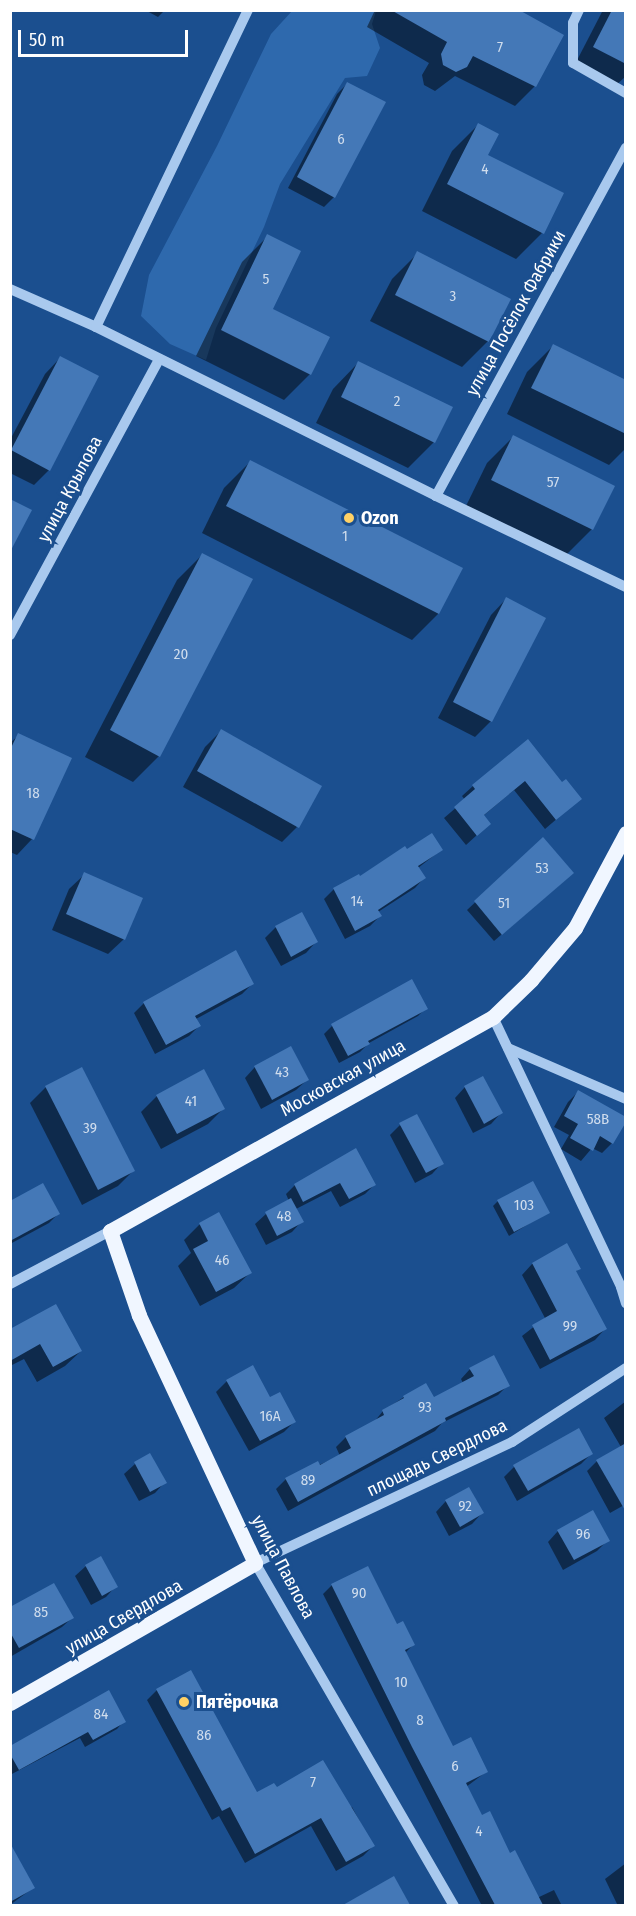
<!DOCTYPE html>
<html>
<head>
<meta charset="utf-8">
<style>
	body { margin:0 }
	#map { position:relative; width:636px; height:1916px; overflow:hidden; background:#1b4f8f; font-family:"Fira Sans Condensed",sans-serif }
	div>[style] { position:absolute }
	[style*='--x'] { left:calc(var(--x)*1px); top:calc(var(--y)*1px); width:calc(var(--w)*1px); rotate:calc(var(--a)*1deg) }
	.green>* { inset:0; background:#2e69ad }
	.shadow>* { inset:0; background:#0007 }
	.building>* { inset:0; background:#4478b7 }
	.minor>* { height:10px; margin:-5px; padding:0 5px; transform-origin:5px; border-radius:5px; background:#a9c9ee }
	.major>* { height:15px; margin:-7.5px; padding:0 7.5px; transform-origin:7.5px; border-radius:7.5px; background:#f0f6ff }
	.dots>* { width:16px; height:16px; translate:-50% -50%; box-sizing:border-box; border:3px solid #1b4f8f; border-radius:50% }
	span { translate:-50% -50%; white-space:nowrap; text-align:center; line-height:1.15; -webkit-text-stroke:6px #1b4f8f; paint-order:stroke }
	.number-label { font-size:15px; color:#d0dded }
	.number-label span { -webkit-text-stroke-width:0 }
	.street-label { font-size:18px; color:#fff }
	.poi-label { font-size:18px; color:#fff; font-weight:700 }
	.left { translate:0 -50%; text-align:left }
	.frame { position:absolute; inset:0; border:12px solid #fff; pointer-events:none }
	.scale { position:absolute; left:18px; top:30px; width:170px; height:27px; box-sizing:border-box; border:3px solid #fff; border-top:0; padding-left:8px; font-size:18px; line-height:21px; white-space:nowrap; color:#fff; -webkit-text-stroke:4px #1b4f8f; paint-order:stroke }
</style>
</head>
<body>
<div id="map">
	<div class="green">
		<i style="clip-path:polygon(292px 11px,376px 11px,372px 24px,380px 48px,367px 76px,345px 78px,280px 184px,264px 227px,216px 328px,206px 360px,170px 344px,141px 316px,149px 275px,217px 146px,271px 34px)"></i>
	</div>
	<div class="shadow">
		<i style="clip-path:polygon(145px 10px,165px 10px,158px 17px)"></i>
		<i style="clip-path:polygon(375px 10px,516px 10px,562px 35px,534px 87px,515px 106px,455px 76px,435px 91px,424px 85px,422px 75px,429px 63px,367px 27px)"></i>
		<i style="clip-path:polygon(603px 10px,626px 10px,626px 76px,612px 89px,573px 68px)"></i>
		<i style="clip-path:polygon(348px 83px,334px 197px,324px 207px,288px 188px,337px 94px)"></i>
		<i style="clip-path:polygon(478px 125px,486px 155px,542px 233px,516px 259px,422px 211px,452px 151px)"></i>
		<i style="clip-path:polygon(268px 236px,271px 310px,310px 374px,284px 400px,196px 356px,242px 262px)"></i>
		<i style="clip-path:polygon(418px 253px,488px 341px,462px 367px,370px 321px,392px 279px)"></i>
		<i style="clip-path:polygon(553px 346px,626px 381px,626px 448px,609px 465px,507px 414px,527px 372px)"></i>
		<i style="clip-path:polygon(60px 358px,49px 470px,34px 485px,10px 473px,10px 440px,45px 374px)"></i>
		<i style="clip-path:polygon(358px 363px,434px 442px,408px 468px,316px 423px,333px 389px)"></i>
		<i style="clip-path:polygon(513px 437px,592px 529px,566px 555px,466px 506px,487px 463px)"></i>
		<i style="clip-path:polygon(250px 462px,461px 569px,438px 614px,412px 640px,202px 533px,224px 488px)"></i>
		<i style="clip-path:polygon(203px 554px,159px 756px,133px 782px,85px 757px,177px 580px)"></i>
		<i style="clip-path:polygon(506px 599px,491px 721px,475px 737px,438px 718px,491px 615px)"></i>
		<i style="clip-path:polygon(221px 731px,297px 827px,282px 842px,183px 787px,205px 747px)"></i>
		<i style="clip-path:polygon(19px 735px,70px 759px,32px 839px,17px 855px,10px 852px,10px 743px)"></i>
		<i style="clip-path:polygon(528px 741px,562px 784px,580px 799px,545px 829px,514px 790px,483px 816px,489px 824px,466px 845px,444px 818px,465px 800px,462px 796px,473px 786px)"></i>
		<i style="clip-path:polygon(543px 839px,565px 880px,494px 941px,467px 910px)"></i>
		<i style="clip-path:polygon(441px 850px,418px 868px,424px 878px,415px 888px,378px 912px,380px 916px,370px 926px,345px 939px,324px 899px,334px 889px,360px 878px,407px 852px)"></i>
		<i style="clip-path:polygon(85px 874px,124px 939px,108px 954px,52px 930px,69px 889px)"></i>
		<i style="clip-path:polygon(276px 927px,316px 942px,306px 953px,281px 966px,265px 938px)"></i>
		<i style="clip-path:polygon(252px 984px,242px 994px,196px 1019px,199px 1026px,189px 1036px,155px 1054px,134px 1013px,144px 1003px)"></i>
		<i style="clip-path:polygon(426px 1008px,418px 1016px,369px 1043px,360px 1052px,339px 1063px,324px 1034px,332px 1026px)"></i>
		<i style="clip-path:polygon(255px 1067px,307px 1080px,296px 1090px,261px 1109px,245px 1078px)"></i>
		<i style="clip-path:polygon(46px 1087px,133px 1171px,118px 1186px,82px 1205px,30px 1103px)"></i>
		<i style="clip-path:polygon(465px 1087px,501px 1113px,491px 1124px,473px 1133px,455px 1098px)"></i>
		<i style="clip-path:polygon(578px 1092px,612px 1143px,602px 1153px,592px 1148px,581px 1161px,561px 1149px,569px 1135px,554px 1127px,568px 1102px)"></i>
		<i style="clip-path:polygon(157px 1096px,223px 1109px,208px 1124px,161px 1149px,141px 1112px)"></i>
		<i style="clip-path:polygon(400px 1125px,442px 1163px,432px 1174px,415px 1183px,390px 1135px)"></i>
		<i style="clip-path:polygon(355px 1150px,374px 1185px,365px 1194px,340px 1207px,331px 1191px,296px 1209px,302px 1221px,292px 1232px,266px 1245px,255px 1224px,266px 1214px,289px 1201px,286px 1194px,295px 1185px)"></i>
		<i style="clip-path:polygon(498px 1201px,548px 1212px,509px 1236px,493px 1206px)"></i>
		<i style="clip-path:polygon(10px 1203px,59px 1213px,49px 1223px,10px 1244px)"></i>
		<i style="clip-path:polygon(218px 1214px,250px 1273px,234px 1288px,200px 1306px,178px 1266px,191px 1253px,184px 1240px,199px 1225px)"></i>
		<i style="clip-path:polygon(567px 1246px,579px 1268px,575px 1272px,605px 1329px,595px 1340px,540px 1369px,522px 1336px,545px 1318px,522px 1275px,532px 1264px)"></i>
		<i style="clip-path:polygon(10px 1331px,81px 1351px,65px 1366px,37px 1382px,24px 1359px,10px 1366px)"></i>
		<i style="clip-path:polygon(470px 1369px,508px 1385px,498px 1395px,442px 1423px,435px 1431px,288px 1511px,276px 1489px,286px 1479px,340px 1456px,336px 1447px,346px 1437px,374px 1422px,383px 1411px,404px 1397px,433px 1399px,463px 1383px,461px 1379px)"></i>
		<i style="clip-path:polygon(227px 1381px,269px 1399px,294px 1422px,284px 1432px,249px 1451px,216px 1392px)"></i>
		<i style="clip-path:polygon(626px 1401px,626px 1504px,610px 1513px,587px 1471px,597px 1461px,621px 1447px,604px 1418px)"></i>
		<i style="clip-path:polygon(592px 1453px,581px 1464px,517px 1501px,504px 1477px,514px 1467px)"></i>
		<i style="clip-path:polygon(150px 1455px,165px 1482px,155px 1493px,139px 1501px,124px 1474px,135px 1464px)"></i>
		<i style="clip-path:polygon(446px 1501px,482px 1513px,472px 1524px,449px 1536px,436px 1512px)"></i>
		<i style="clip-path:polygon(558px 1531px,608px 1540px,597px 1551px,563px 1570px,548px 1542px)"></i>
		<i style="clip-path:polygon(86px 1566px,116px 1586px,106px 1597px,91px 1605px,75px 1576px)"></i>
		<i style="clip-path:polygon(332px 1585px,396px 1626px,413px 1645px,405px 1653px,452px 1748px,486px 1772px,466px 1787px,481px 1817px,537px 1898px,554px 1890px,562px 1906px,482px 1906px,323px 1594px)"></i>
		<i style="clip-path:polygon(10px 1609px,72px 1618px,62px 1627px,10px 1657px)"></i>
		<i style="clip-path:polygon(157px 1690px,257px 1794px,276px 1789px,352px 1807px,373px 1846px,363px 1856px,336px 1871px,311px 1826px,245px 1863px,219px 1816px,212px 1820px,147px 1700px)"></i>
		<i style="clip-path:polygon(124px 1721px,117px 1729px,85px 1747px,80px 1738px,10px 1775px,10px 1748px)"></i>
		<i style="clip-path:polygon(10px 1846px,33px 1888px,10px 1905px)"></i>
		<i style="clip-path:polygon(626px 1863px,626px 1903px,618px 1906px,605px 1879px)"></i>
		<i style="clip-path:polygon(393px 1879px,409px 1906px,354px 1906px,363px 1896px)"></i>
	</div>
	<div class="building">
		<i style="clip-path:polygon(391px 10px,519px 10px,564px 35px,536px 87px,473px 56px,467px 67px,456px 72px,443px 65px,441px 54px,447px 42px)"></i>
		<i style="clip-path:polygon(612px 10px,626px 10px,626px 64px,593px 47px)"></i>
		<i style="clip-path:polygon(347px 82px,386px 102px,335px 198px,297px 177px)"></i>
		<i style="clip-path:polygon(478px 123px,499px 134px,488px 155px,564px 193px,544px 234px,447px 184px)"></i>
		<i style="clip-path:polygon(267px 234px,301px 251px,273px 309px,330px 337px,311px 375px,221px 330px)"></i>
		<i style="clip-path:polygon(417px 251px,511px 299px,489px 342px,395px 295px)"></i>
		<i style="clip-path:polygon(553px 344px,626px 380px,626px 434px,531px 388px)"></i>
		<i style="clip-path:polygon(60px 356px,99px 376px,50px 471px,11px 450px)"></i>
		<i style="clip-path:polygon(358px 361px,453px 407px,435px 443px,341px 397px)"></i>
		<i style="clip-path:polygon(513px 435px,615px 486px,593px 530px,491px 480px)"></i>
		<i style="clip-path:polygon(250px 460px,463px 568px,439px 614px,226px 506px)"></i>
		<i style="clip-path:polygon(10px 499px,32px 510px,10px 552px)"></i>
		<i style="clip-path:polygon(202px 553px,253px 579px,160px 757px,110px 730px)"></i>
		<i style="clip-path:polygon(506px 597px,546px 618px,492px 722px,453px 702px)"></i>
		<i style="clip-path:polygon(221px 729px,322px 786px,299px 828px,197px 771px)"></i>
		<i style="clip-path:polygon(18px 733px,72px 758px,34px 840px,10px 829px,10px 750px)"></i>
		<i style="clip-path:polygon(528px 739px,562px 782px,566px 779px,582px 799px,556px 820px,525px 781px,484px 815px,491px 824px,477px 836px,454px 807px,475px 789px,472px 785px)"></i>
		<i style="clip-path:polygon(432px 833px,443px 850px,418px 866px,426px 878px,378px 910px,382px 916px,355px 931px,333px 888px,359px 874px,360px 876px,405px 846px,407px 849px)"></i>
		<i style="clip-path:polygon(543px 837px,574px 873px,502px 935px,474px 901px)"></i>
		<i style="clip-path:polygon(84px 872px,143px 898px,125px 940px,66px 914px)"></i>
		<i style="clip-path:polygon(302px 912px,318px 942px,291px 957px,275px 926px)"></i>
		<i style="clip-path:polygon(236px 950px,254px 984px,195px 1016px,201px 1026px,166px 1045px,143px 1002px)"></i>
		<i style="clip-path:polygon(412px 979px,428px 1009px,368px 1041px,370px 1044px,348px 1056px,331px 1024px)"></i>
		<i style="clip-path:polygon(291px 1046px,309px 1080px,272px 1100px,254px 1066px)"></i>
		<i style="clip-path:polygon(82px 1067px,135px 1171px,98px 1190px,45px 1086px)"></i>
		<i style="clip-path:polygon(204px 1069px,225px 1109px,177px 1134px,156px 1095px)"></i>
		<i style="clip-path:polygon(483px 1076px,503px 1113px,484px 1124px,464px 1086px)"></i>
		<i style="clip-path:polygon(578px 1090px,626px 1117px,626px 1122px,613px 1144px,600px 1136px,593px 1151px,570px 1138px,578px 1124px,564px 1116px)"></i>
		<i style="clip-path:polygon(417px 1114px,444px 1164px,426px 1173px,399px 1123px)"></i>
		<i style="clip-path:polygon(356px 1148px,376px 1185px,349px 1199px,340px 1183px,303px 1202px,294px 1184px)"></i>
		<i style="clip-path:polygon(533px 1181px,550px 1213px,514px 1232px,497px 1200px)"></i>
		<i style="clip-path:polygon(43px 1183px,60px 1214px,10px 1241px,10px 1201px)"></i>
		<i style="clip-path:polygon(291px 1198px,304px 1222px,277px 1236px,265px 1212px)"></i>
		<i style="clip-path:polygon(219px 1212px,252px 1273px,216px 1292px,193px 1249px,208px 1241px,199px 1223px)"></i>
		<i style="clip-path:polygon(567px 1243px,581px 1269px,576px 1271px,607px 1329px,550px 1360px,532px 1325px,557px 1311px,532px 1263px)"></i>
		<i style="clip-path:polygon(56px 1304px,82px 1351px,53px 1367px,40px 1344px,10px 1361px,10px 1329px)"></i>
		<i style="clip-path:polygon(494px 1355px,510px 1386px,445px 1418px,446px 1421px,298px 1502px,285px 1478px,318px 1461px,320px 1465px,351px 1448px,345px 1436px,384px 1415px,382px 1410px,404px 1398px,403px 1396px,426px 1383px,434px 1397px,474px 1376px,469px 1368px)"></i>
		<i style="clip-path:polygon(253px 1365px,270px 1397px,280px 1392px,296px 1422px,260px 1441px,226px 1380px)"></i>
		<i style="clip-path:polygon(579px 1428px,593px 1454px,528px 1491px,513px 1465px)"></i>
		<i style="clip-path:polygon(626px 1443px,626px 1512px,596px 1460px)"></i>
		<i style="clip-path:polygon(150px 1453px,167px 1483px,150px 1492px,134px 1462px)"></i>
		<i style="clip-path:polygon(469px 1487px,484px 1513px,460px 1527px,445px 1500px)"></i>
		<i style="clip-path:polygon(593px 1510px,610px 1541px,574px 1560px,557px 1530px)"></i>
		<i style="clip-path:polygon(101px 1556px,118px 1587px,102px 1596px,85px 1565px)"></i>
		<i style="clip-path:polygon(368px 1566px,397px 1624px,403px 1621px,415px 1645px,405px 1650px,453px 1746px,471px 1737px,488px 1772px,466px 1783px,482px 1815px,490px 1811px,510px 1853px,515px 1850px,543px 1905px,495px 1905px,412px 1747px,331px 1584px)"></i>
		<i style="clip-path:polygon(54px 1583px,74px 1618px,19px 1648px,10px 1632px,10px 1607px)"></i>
		<i style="clip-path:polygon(191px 1670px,257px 1792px,274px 1783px,277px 1787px,323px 1760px,375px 1846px,346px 1862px,321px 1818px,255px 1854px,230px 1807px,222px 1811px,156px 1689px)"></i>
		<i style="clip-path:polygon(109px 1690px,126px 1722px,93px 1740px,88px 1732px,19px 1770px,10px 1754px,10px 1746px)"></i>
		<i style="clip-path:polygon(10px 1843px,35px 1888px,10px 1902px)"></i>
		<i style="clip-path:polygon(394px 1876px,410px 1905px,343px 1905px)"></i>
	</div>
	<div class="minor">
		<i style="--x:579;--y:10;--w:14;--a:115"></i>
		<i style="--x:573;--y:23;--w:40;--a:90"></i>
		<i style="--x:573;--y:63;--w:61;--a:29.5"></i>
		<i style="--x:10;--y:289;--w:94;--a:23.8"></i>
		<i style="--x:96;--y:327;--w:380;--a:26.4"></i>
		<i style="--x:436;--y:496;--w:211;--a:25.6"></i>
		<i style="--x:96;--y:327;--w:352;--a:-64.4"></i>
		<i style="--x:436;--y:496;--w:397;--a:-61.4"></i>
		<i style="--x:10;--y:635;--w:314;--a:-61.6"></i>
		<i style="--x:493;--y:1017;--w:299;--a:64.6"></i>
		<i style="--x:621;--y:1287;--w:17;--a:73"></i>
		<i style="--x:508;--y:1048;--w:129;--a:23.4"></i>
		<i style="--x:10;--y:1284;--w:113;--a:-27.9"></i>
		<i style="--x:454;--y:1906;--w:397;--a:-120.1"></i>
		<i style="--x:255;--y:1563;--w:284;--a:-25.2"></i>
		<i style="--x:512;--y:1442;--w:136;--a:-33"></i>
	</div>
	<div class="major">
		<i style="--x:10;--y:1703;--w:282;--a:-29.7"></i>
		<i style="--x:255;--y:1563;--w:274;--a:-115.1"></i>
		<i style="--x:139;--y:1315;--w:89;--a:-109"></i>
		<i style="--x:110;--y:1231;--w:439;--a:-29.2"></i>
		<i style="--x:493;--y:1017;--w:53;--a:-44.2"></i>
		<i style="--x:531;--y:980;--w:68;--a:-49.8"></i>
		<i style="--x:575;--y:928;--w:108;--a:-61.8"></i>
	</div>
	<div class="dots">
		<i style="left:349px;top:518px;background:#ffd166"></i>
		<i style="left:184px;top:1702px;background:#ffd166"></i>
	</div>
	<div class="number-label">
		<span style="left:500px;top:48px">7</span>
		<span style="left:341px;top:140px">6</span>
		<span style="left:485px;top:170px">4</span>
		<span style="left:266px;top:280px">5</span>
		<span style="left:453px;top:297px">3</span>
		<span style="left:397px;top:402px">2</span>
		<span style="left:553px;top:483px">57</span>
		<span style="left:345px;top:537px">1</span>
		<span style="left:181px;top:655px">20</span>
		<span style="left:33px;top:794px">18</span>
		<span style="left:542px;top:869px">53</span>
		<span style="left:357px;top:902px">14</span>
		<span style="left:504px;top:904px">51</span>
		<span style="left:282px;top:1073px">43</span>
		<span style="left:191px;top:1102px">41</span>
		<span style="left:598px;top:1120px">58В</span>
		<span style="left:90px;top:1129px">39</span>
		<span style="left:524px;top:1206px">103</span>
		<span style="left:284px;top:1217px">48</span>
		<span style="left:222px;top:1261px">46</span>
		<span style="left:570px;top:1327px">99</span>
		<span style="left:425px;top:1408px">93</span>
		<span style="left:270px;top:1417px">16А</span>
		<span style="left:308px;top:1481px">89</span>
		<span style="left:465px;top:1507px">92</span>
		<span style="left:583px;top:1535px">96</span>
		<span style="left:359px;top:1594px">90</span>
		<span style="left:41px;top:1613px">85</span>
		<span style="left:401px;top:1683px">10</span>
		<span style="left:101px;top:1715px">84</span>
		<span style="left:420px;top:1721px">8</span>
		<span style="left:204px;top:1736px">86</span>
		<span style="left:455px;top:1767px">6</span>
		<span style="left:313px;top:1783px">7</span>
		<span style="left:479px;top:1832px">4</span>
	</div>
	<div class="street-label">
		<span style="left:516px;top:313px;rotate:-61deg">улица Посёлок Фабрики</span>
		<span style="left:70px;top:489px;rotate:-62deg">улица Крылова</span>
		<span style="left:343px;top:1078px;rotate:-29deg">Московская улица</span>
		<span style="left:437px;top:1458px;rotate:-26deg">площадь Свердлова</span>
		<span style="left:283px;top:1567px;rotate:62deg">улица Павлова</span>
		<span style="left:124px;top:1617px;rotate:-30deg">улица Свердлова</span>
	</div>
	<div class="poi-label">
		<span class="left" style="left:361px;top:518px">Ozon</span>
		<span class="left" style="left:196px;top:1702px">Пятёрочка</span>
	</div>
	<div class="frame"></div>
	<div class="scale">50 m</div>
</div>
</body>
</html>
